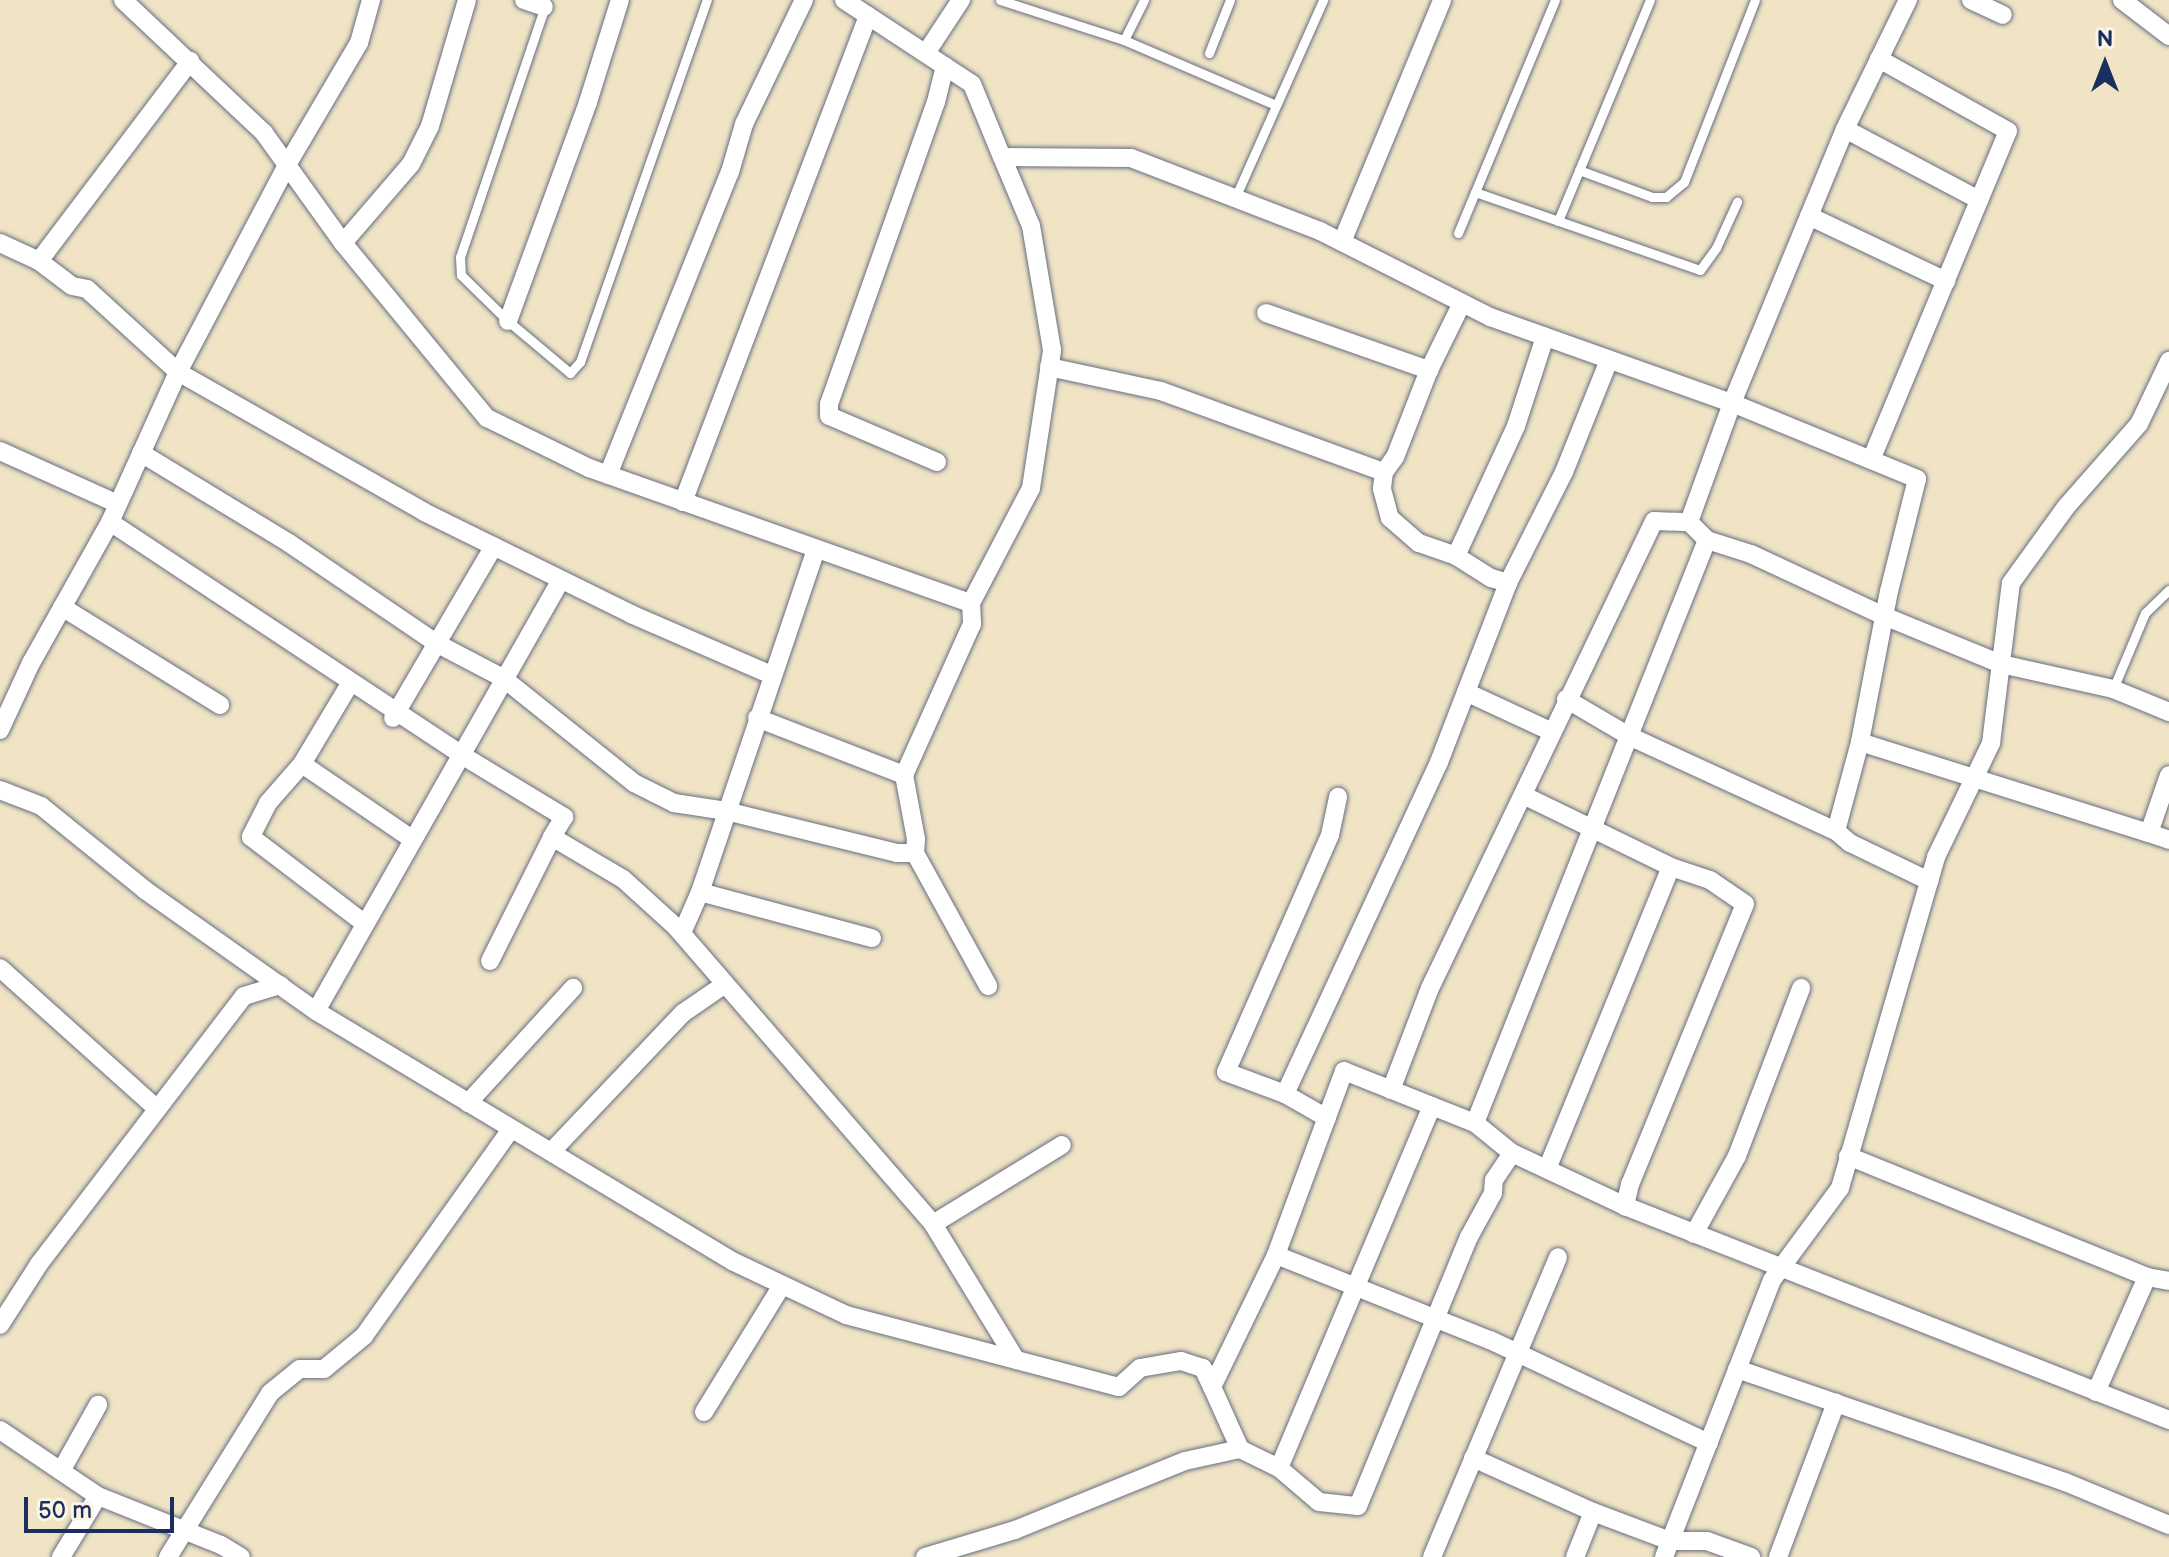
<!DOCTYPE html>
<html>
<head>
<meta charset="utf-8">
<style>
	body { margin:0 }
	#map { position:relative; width:2169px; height:1557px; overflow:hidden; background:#f0e4c5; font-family:"Balsamiq Sans",sans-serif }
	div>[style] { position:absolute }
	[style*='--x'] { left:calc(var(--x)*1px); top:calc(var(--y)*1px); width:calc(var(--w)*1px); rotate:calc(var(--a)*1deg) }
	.roads { filter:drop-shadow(0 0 2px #666e82) drop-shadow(0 0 2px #666e82) }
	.service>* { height:9px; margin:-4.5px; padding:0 4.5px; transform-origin:4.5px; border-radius:4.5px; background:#fff }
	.minor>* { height:18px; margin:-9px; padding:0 9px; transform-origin:9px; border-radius:9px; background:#fff }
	span { translate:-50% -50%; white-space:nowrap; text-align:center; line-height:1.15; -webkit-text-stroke:7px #fcf5e5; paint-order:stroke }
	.north { position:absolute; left:2065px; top:24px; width:80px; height:80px; -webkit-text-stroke:6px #fcf5e5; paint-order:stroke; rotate:0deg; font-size:22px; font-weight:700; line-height:32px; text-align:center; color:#1b2f5e }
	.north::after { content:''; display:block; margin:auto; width:28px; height:36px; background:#1b2f5e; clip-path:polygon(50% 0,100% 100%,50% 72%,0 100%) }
	.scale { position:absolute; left:24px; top:1497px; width:150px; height:36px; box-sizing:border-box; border:4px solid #1b2f5e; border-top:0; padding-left:10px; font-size:24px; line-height:28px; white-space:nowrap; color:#1b2f5e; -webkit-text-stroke:6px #fcf5e5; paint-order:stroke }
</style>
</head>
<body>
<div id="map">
	<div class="roads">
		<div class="service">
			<i style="--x:1000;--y:0;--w:130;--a:17.9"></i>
			<i style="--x:1124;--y:40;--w:165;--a:23.2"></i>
			<i style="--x:545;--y:6;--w:265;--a:108.7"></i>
			<i style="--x:460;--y:257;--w:18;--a:87"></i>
			<i style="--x:461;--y:275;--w:66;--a:44.4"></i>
			<i style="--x:508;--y:321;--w:81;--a:40"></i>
			<i style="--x:570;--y:373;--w:15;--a:-48"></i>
			<i style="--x:580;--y:362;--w:384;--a:-70.7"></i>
			<i style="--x:1124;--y:40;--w:45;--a:-63.4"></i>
			<i style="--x:1209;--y:53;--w:57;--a:-68.4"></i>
			<i style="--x:1579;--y:170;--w:78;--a:20.3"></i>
			<i style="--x:1652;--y:197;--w:14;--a:0"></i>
			<i style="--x:1666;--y:197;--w:23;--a:-40"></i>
			<i style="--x:1684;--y:182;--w:195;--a:-68.7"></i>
			<i style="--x:1475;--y:192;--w:238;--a:19.1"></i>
			<i style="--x:1700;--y:270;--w:27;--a:-54"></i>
			<i style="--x:1716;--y:248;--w:51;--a:-65.5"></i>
			<i style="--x:1235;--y:198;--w:217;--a:-66"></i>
			<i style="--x:1558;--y:221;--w:239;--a:-67.4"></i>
			<i style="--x:1458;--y:233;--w:252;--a:-67.4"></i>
			<i style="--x:2113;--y:689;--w:82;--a:-67.2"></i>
			<i style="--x:2145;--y:613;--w:33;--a:-44"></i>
		</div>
		<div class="minor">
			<i style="--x:123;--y:0;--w:194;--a:43.3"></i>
			<i style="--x:264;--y:133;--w:135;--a:54.3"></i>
			<i style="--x:343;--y:243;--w:227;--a:50.6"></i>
			<i style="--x:487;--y:418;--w:114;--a:26.1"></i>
			<i style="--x:589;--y:468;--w:405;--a:19.5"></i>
			<i style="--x:971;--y:603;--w:130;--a:-62.4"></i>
			<i style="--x:1031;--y:488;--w:140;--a:-81.3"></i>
			<i style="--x:1052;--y:350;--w:126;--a:-99.6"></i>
			<i style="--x:1031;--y:226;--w:75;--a:-112.8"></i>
			<i style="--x:524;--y:0;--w:21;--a:19"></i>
			<i style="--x:844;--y:0;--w:153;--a:33.3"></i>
			<i style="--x:972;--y:84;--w:79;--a:67.7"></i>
			<i style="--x:1002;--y:157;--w:129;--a:0.4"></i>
			<i style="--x:1131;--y:158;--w:203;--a:21.1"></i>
			<i style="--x:1320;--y:231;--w:191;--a:26.8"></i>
			<i style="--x:1490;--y:317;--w:257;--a:19.6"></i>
			<i style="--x:1732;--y:403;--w:200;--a:22.3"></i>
			<i style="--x:1917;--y:479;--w:115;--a:104"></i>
			<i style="--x:1889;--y:591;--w:154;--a:100.9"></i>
			<i style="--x:1860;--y:742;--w:303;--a:17.5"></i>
			<i style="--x:2149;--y:833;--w:61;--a:-71"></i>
			<i style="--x:1971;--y:0;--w:35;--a:25"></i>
			<i style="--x:2122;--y:0;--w:59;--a:37.5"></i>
			<i style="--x:926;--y:53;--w:64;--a:-56.6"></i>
			<i style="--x:1845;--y:129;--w:152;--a:27.9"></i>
			<i style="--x:1809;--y:216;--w:152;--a:25.4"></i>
			<i style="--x:1342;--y:242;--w:262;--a:-67.5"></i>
			<i style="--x:0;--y:243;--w:43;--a:24.8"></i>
			<i style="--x:39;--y:261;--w:41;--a:37.1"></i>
			<i style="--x:72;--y:286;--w:15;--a:11"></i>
			<i style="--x:87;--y:289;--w:123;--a:42.4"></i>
			<i style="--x:178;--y:372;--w:234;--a:-62.2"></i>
			<i style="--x:287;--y:165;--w:142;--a:-59.5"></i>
			<i style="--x:359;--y:43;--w:45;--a:-74.4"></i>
			<i style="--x:343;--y:243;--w:104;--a:-49.3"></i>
			<i style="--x:411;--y:164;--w:42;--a:-63.4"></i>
			<i style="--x:430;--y:126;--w:131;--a:-73.6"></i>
			<i style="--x:39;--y:261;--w:251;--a:-52.9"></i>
			<i style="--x:1462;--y:303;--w:75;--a:116.2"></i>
			<i style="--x:1429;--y:370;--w:93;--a:111.3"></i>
			<i style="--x:1395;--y:457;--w:19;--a:126"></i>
			<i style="--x:1384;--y:472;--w:17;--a:97"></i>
			<i style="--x:1382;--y:489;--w:30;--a:75"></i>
			<i style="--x:1390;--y:518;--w:38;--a:41"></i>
			<i style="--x:1419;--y:543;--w:39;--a:19"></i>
			<i style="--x:1456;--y:556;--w:41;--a:32.2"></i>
			<i style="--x:1491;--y:578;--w:18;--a:16"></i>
			<i style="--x:1266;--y:313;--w:173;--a:19.3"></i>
			<i style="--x:508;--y:321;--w:233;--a:-69.9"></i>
			<i style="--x:588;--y:102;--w:107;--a:-72.6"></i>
			<i style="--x:1049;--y:367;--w:115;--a:12.1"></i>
			<i style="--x:1161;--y:391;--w:237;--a:20"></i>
			<i style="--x:0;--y:451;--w:129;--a:24.2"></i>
			<i style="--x:141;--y:453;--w:173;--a:31.3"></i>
			<i style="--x:289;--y:543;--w:178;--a:34.2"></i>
			<i style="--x:436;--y:643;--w:76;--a:27.6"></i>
			<i style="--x:503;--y:678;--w:168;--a:38.7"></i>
			<i style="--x:634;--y:783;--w:45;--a:26.6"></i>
			<i style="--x:674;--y:803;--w:53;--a:8.7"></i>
			<i style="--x:726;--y:811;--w:176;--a:13.8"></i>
			<i style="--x:897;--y:853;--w:18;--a:0"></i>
			<i style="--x:1871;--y:460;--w:356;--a:-67.4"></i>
			<i style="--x:2008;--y:131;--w:148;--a:-150.8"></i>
			<i style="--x:937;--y:462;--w:117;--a:-156.9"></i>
			<i style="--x:829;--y:416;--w:12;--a:-90"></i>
			<i style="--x:829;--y:404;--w:320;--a:-70.5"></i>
			<i style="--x:936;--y:102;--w:37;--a:-76"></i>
			<i style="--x:608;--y:475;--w:327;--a:-68.1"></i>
			<i style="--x:730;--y:172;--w:50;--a:-73.7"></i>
			<i style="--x:744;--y:124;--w:138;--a:-64.2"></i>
			<i style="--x:683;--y:502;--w:520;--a:-69.16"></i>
			<i style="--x:110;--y:522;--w:420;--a:33.5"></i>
			<i style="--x:460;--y:754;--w:122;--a:31.2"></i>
			<i style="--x:564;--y:817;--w:23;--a:121"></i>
			<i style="--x:552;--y:837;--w:82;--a:30.6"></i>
			<i style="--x:623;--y:879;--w:72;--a:42.2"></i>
			<i style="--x:676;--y:927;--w:393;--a:49.1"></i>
			<i style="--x:933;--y:1224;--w:159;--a:58.6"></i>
			<i style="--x:1689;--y:522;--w:127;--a:-70.1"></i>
			<i style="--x:1732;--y:403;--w:296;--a:-67.6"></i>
			<i style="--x:1845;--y:129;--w:144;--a:-64"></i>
			<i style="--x:1456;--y:556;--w:143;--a:-65.2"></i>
			<i style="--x:1516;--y:426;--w:94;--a:-72"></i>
			<i style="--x:971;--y:603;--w:21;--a:87"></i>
			<i style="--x:972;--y:624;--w:166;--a:114.2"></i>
			<i style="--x:904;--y:775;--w:65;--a:79.4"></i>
			<i style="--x:916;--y:839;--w:14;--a:94"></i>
			<i style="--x:915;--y:853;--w:152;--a:61.2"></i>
			<i style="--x:62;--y:607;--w:186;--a:31.8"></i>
			<i style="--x:351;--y:682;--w:96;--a:120.9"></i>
			<i style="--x:302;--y:764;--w:52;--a:131.1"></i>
			<i style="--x:268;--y:803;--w:38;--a:117"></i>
			<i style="--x:251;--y:837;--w:143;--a:37.3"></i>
			<i style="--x:1466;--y:692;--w:95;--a:24.9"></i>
			<i style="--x:1566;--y:699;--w:73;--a:30.4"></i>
			<i style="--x:1629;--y:736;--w:228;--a:24.7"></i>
			<i style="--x:1836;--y:831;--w:18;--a:41"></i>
			<i style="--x:1850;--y:843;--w:88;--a:25.7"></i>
			<i style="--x:393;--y:718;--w:199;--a:-59.6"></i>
			<i style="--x:757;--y:718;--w:158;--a:21.2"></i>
			<i style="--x:0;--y:730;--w:74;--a:-65.2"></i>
			<i style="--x:31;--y:663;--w:162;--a:-60.7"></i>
			<i style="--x:110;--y:522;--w:165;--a:-65.6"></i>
			<i style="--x:178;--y:372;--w:283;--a:29.6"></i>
			<i style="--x:424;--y:512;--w:231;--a:26.2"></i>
			<i style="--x:631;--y:614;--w:153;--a:23.5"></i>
			<i style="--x:302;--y:764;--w:133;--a:34.3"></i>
			<i style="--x:0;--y:790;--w:44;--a:21.3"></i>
			<i style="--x:41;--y:806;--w:134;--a:38.9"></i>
			<i style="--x:145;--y:890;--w:209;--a:35.3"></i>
			<i style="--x:316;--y:1011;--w:496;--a:-60.4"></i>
			<i style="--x:1523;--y:795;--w:165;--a:25.9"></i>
			<i style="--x:1671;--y:867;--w:41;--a:18.4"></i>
			<i style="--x:1710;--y:880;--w:42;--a:34.4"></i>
			<i style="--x:1745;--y:904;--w:303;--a:112.3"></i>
			<i style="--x:1630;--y:1184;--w:23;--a:103"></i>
			<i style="--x:1836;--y:831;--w:92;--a:-74.9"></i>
			<i style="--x:2149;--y:833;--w:21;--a:19"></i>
			<i style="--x:700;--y:892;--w:178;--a:15"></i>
			<i style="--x:682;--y:933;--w:45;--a:-66.3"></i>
			<i style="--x:700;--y:892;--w:361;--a:-71.3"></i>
			<i style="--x:490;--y:961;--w:139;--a:-63.4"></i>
			<i style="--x:0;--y:968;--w:211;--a:41.9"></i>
			<i style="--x:316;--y:1011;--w:485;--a:31"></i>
			<i style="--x:732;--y:1261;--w:126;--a:25.3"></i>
			<i style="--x:846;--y:1315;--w:282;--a:14.8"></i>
			<i style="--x:1119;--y:1387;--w:28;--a:-42"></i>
			<i style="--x:1140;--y:1368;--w:42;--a:-9.7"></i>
			<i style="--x:1181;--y:1361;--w:23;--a:18"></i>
			<i style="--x:1203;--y:1368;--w:21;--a:65"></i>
			<i style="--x:1212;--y:1387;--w:147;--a:-64.1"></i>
			<i style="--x:1276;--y:1255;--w:196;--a:-69.7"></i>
			<i style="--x:1344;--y:1071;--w:141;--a:21.7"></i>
			<i style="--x:1475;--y:1123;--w:627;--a:-68.3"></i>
			<i style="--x:1391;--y:1090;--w:109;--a:-69.1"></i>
			<i style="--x:1430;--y:988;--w:518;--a:-64.37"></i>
			<i style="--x:1654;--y:521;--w:35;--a:2"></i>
			<i style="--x:1689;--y:522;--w:25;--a:45"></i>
			<i style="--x:1707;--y:540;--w:46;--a:17.7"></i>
			<i style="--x:1751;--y:554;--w:147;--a:25"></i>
			<i style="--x:1884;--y:616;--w:126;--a:22.3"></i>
			<i style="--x:2001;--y:664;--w:115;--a:12.6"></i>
			<i style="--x:2113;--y:689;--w:61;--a:22.3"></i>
			<i style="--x:1285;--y:1094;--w:366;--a:-65.1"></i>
			<i style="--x:1439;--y:762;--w:192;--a:-68.9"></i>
			<i style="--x:1508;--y:583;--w:124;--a:-63.2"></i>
			<i style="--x:1564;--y:472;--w:121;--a:-68.1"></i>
			<i style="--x:468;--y:1103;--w:156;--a:-47.6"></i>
			<i style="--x:1327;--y:1118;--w:48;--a:-150.3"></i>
			<i style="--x:1285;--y:1094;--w:63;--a:-159.6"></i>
			<i style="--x:1226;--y:1072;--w:259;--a:-66.3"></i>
			<i style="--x:1330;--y:835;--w:39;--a:-78"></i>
			<i style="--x:1475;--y:1123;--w:48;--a:39"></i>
			<i style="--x:1512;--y:1153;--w:125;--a:25.1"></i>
			<i style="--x:1625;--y:1206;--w:585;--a:21.47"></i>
			<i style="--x:551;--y:1152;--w:192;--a:-46.5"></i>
			<i style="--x:683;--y:1013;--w:51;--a:-34.6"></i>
			<i style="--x:1848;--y:1156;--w:323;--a:22"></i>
			<i style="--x:2147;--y:1277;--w:22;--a:10"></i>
			<i style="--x:1547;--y:1169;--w:326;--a:-67.7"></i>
			<i style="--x:933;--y:1224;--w:151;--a:-31.5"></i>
			<i style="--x:1694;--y:1234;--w:89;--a:-61.1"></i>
			<i style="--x:1737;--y:1156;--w:180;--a:-69.1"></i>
			<i style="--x:1276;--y:1255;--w:230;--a:21.7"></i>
			<i style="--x:1490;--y:1340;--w:242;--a:25.2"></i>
			<i style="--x:0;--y:1325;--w:72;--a:-57.4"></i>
			<i style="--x:39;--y:1264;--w:337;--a:-52.6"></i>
			<i style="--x:244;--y:996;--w:38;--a:-17"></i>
			<i style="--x:1737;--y:1369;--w:347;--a:19"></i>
			<i style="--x:2065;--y:1482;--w:113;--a:22.5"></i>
			<i style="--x:1212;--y:1387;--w:68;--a:65.7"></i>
			<i style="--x:2096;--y:1392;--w:126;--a:-66.1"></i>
			<i style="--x:704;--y:1412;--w:149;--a:-58.4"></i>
			<i style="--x:0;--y:1430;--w:118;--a:34"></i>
			<i style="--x:98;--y:1496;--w:132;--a:21.7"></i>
			<i style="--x:221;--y:1545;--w:23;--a:31"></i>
			<i style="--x:1473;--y:1458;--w:132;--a:24.2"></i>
			<i style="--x:1593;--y:1512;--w:82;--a:20.6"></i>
			<i style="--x:1670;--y:1541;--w:37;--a:0"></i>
			<i style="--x:1707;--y:1541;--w:47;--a:20"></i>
			<i style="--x:1279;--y:1468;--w:393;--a:-67.1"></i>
			<i style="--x:61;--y:1471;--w:76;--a:-60.7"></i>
			<i style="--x:61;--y:1557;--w:71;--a:-58.8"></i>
			<i style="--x:168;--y:1557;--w:193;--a:-58.1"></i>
			<i style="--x:270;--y:1393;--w:38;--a:-39"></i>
			<i style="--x:300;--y:1369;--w:24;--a:0"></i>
			<i style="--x:324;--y:1369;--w:52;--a:-39.5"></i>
			<i style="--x:364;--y:1336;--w:254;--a:-54.6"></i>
			<i style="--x:925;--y:1557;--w:94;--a:-16.7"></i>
			<i style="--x:1015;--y:1530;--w:183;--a:-22.1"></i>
			<i style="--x:1185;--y:1461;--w:56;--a:-12.3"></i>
			<i style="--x:1240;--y:1449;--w:43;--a:26"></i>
			<i style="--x:1279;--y:1468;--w:52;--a:40.4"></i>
			<i style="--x:1319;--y:1502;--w:39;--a:6"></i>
			<i style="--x:1358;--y:1506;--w:291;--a:-67.6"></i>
			<i style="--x:1469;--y:1237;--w:50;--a:-61.4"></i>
			<i style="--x:1493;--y:1193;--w:13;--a:-86"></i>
			<i style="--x:1494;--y:1180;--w:32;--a:-56"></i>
			<i style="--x:1432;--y:1557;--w:325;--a:-67.2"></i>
			<i style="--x:1575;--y:1557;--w:48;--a:-68.2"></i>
			<i style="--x:1664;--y:1557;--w:297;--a:-68.7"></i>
			<i style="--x:1772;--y:1280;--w:114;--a:-53.5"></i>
			<i style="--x:1840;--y:1188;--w:345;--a:-73.8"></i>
			<i style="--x:1936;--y:857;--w:127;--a:-64.2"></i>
			<i style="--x:1991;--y:743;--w:161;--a:-82.9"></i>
			<i style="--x:2011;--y:583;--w:94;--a:-54.1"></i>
			<i style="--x:2066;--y:507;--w:111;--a:-48.7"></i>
			<i style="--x:2139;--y:424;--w:70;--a:-64.5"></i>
			<i style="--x:1778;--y:1557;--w:165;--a:-69.4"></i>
		</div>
	</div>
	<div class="north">N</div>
	<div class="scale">50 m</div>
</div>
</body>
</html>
